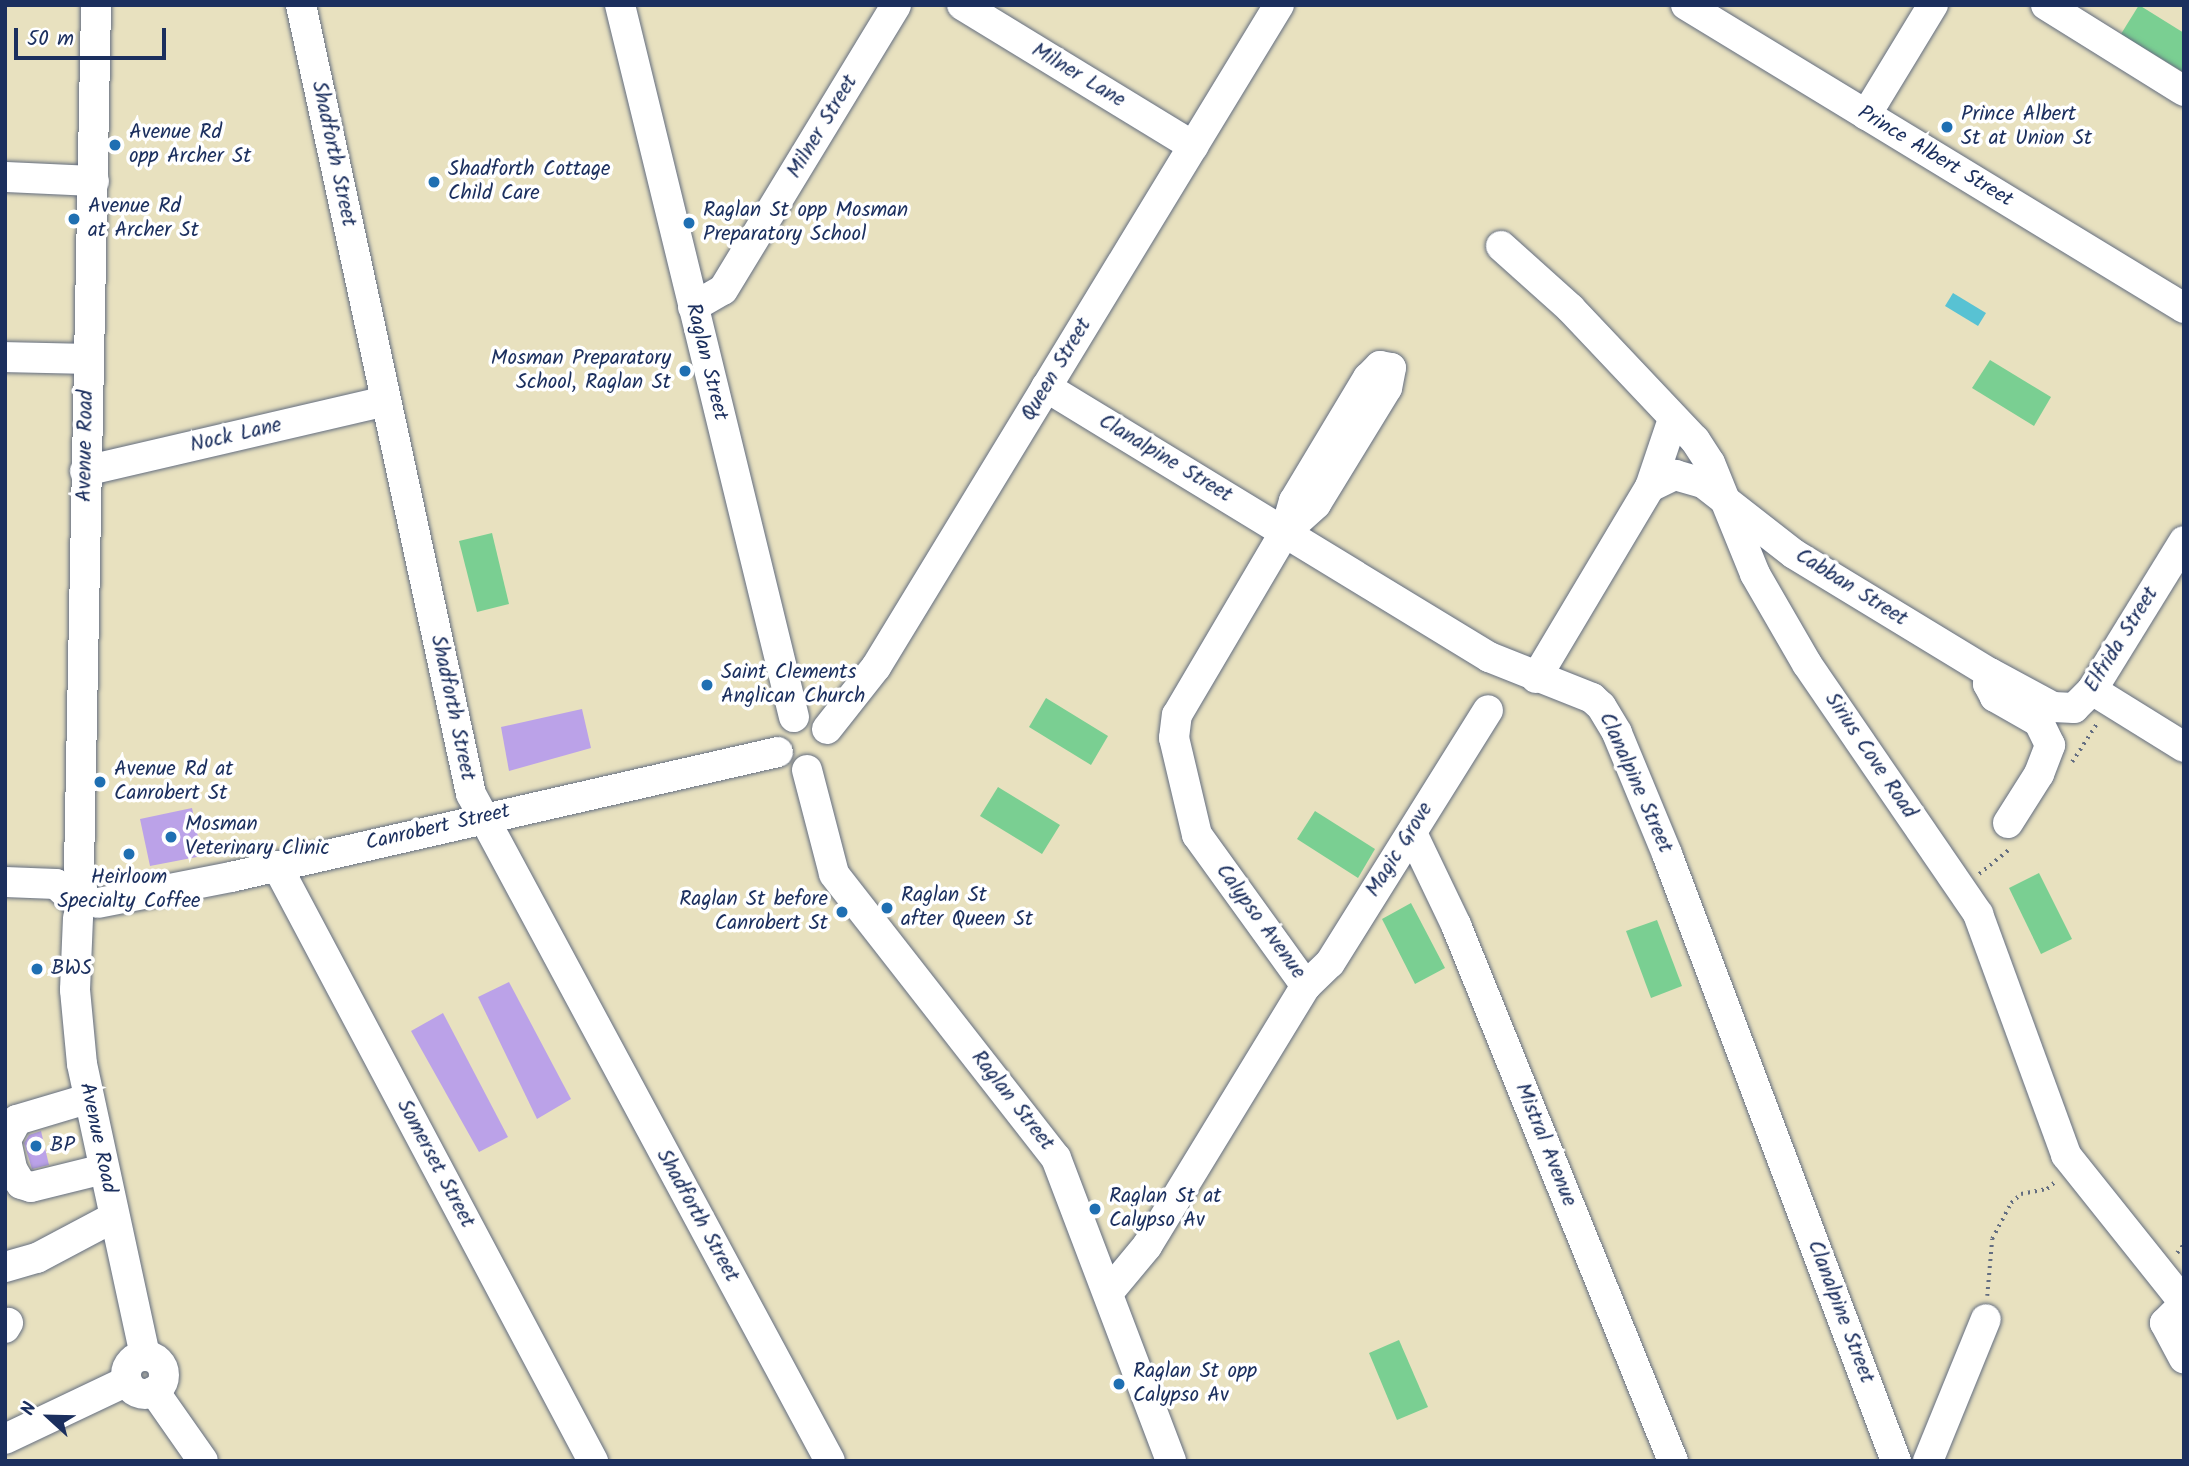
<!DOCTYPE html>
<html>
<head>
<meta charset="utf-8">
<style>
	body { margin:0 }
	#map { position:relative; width:2189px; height:1466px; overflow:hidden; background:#e8e1bf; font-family:Kalam,sans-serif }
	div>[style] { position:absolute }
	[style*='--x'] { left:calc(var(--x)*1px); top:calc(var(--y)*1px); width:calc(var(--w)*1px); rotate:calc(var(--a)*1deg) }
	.green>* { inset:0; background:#7acf92 }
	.water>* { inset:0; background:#58c2d3 }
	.building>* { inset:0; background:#bba2e8 }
	.path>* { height:3.5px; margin-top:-1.75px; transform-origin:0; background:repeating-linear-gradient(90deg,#636d80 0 2px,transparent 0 7px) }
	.roads { filter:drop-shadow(0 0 2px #636d80) drop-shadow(0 0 2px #636d80) }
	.minor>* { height:30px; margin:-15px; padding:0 15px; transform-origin:15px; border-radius:15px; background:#fff }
	.minor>.ring { margin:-15px; padding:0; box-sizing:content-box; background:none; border:30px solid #fff; border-radius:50% }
	.dots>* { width:19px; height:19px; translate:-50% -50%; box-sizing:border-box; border:4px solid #fff; border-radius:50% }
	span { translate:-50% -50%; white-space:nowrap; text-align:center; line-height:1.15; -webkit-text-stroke:7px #fff; paint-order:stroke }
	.street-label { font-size:21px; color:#1b2f5e }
	.poi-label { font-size:21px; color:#1b2f5e }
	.left { translate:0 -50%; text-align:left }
	.right { translate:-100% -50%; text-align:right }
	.frame { position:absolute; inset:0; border:7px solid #1b2f5e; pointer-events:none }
	.north { position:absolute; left:14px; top:1382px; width:70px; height:70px; -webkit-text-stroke:5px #fff; paint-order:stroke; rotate:292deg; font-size:19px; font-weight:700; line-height:28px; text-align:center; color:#1b2f5e }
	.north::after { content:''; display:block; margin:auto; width:24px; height:32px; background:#1b2f5e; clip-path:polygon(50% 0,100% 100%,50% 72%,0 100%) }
	.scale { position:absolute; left:14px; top:28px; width:152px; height:32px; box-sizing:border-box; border:4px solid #1b2f5e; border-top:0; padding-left:9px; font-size:21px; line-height:24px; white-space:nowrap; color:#1b2f5e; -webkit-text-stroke:5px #fff; paint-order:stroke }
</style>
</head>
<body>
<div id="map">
	<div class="green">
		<i style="clip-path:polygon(2139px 5px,2184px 33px,2183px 72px,2121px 34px)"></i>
		<i style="clip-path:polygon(1990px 360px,2051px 397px,2034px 426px,1972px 388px)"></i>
		<i style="clip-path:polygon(492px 533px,509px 604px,477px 612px,459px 541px)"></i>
		<i style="clip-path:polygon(1046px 698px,1108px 736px,1091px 765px,1029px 727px)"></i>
		<i style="clip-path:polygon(998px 787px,1060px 825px,1042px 854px,980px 816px)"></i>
		<i style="clip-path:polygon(1315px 811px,1375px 849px,1358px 878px,1297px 839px)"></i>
		<i style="clip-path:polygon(2039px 873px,2072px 939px,2041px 954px,2009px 888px)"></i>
		<i style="clip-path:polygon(1411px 903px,1445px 968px,1415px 984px,1382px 919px)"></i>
		<i style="clip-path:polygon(1657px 920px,1682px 986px,1651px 998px,1626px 931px)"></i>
		<i style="clip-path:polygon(1399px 1340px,1428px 1407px,1397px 1420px,1369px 1353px)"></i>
	</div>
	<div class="water">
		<i style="clip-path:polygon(1953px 293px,1986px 313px,1978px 326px,1945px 306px)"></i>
	</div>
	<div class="building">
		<i style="clip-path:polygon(582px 709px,591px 748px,509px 771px,501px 727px)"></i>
		<i style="clip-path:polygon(192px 808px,202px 856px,150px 866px,140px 819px)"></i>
		<i style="clip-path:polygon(509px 982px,571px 1099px,537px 1119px,478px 997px)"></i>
		<i style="clip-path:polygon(443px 1013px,508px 1137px,479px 1152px,411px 1031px)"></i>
		<i style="clip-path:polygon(41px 1131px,49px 1165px,32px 1169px,24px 1143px,29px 1135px)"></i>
	</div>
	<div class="path">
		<i style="--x:2072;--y:762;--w:48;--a:-57"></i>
		<i style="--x:1979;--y:874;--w:41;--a:-39.1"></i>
		<i style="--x:2177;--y:1253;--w:11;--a:-52"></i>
		<i style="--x:1987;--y:1296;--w:57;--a:-85"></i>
		<i style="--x:1992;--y:1239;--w:41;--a:-62.2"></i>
		<i style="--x:2011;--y:1203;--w:13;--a:-42"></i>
		<i style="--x:2021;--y:1194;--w:26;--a:-11"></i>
		<i style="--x:2047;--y:1189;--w:12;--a:-42"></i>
	</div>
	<div class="roads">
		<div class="minor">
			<i style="--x:301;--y:5;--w:807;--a:77.84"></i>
			<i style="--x:471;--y:794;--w:757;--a:61.71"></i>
			<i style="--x:620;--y:5;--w:733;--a:76.27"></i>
			<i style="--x:962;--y:5;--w:271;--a:31.4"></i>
			<i style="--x:1686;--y:5;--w:583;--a:31.32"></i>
			<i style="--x:2046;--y:5;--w:163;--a:31.9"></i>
			<i style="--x:1866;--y:115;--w:129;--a:-58.7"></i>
			<i style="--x:5;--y:177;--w:89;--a:2.6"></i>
			<i style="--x:1501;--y:246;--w:93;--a:41.9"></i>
			<i style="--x:1570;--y:308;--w:182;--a:46.6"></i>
			<i style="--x:1695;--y:440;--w:27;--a:57"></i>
			<i style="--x:1710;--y:463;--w:120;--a:67.9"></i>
			<i style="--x:1755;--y:574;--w:104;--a:60"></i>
			<i style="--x:1807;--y:664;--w:303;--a:55.6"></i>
			<i style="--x:1978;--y:914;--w:257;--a:69.9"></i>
			<i style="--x:2066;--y:1155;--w:189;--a:51.4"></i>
			<i style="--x:693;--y:307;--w:34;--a:-30"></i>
			<i style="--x:723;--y:290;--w:333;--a:-58.7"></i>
			<i style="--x:5;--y:357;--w:82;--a:1.4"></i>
			<i style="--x:1046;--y:387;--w:519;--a:31.36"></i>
			<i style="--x:1489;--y:657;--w:111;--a:21.7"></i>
			<i style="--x:1592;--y:698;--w:12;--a:42"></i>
			<i style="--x:1601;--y:706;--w:31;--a:59"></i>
			<i style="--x:1617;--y:733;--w:131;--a:67.5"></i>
			<i style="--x:1667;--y:854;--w:649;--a:69.33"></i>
			<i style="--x:85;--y:471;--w:309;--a:-13.1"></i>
			<i style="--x:1650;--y:487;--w:72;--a:-71.3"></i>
			<i style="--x:1536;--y:678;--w:222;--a:-59.2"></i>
			<i style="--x:1650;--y:487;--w:28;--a:-26"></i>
			<i style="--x:1675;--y:475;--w:29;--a:16"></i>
			<i style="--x:1703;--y:483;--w:115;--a:38"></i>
			<i style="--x:1794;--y:554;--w:229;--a:31.3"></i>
			<i style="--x:2092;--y:690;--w:108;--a:31.8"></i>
			<i style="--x:827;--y:729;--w:79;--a:-51.7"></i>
			<i style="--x:876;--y:667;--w:775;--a:-58.67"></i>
			<i style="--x:807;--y:770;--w:107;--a:75.4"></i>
			<i style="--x:834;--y:874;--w:360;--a:52"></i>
			<i style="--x:1056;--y:1158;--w:324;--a:69.2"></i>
			<i style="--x:2008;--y:823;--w:58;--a:-57.7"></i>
			<i style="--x:2039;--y:774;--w:31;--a:-69"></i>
			<i style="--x:2050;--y:745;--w:25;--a:-116"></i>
			<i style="--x:2039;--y:722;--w:51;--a:-150.4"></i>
			<i style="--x:1995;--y:697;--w:15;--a:-118"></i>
			<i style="--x:1988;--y:684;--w:11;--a:-80"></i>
			<i style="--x:1990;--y:673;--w:72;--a:28.4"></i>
			<i style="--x:2053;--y:707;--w:21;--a:3"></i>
			<i style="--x:2074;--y:708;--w:25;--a:-45"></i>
			<i style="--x:2092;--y:690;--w:175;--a:-58.3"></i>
			<i style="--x:1412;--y:833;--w:102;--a:64.4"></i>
			<i style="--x:1456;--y:925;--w:578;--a:67.96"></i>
			<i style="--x:277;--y:866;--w:674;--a:62.03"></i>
			<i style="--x:5;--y:882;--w:51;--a:2.2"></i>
			<i style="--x:56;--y:884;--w:18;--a:43"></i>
			<i style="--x:82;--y:887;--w:19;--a:-99"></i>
			<i style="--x:79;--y:868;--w:863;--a:-88.87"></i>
			<i style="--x:98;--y:903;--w:136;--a:-11.1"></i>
			<i style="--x:231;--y:877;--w:561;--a:-12.87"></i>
			<i style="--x:78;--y:918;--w:72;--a:92.4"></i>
			<i style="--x:75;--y:990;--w:74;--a:84.6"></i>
			<i style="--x:82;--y:1064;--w:298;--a:77.8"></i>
			<i style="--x:1306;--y:986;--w:33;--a:-44"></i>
			<i style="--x:1330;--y:963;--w:298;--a:-58"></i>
			<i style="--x:87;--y:1099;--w:73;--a:163.3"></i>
			<i style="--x:17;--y:1120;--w:23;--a:119"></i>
			<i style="--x:6;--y:1140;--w:30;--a:78"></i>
			<i style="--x:12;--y:1169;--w:17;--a:59"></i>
			<i style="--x:21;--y:1184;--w:10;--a:17"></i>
			<i style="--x:31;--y:1187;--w:75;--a:-13.9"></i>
			<i style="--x:5;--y:1267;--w:33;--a:-16"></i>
			<i style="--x:37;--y:1258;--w:87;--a:-28"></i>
			<i style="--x:1108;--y:1293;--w:61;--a:-50.3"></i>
			<i style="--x:1147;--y:1246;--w:305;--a:-58.6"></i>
			<i style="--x:1306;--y:986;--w:186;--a:-125.8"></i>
			<i style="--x:1197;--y:835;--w:100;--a:-103.3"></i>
			<i style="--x:1174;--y:738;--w:23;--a:-83"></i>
			<i style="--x:1177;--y:715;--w:212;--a:-59.5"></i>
			<i style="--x:1285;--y:532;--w:32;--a:-74"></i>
			<i style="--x:1294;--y:501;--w:144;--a:-59"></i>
			<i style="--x:1368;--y:378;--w:17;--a:-45"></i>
			<i style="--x:1380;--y:366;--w:11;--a:10"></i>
			<i style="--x:1391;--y:368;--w:20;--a:101"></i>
			<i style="--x:1387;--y:388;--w:136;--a:121.5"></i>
			<i style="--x:1316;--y:504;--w:42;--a:137.9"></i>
			<i style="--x:2184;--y:1304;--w:27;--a:135"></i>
			<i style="--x:2165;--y:1323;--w:40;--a:62"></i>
			<i style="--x:5;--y:1328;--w:6;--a:-59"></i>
			<i class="ring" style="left:126px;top:1356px;width:8px;height:8px"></i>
			<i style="--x:154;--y:1391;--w:85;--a:55"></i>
			<i style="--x:5;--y:1439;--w:135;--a:-25.4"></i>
			<i style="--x:1928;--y:1461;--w:153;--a:-67.8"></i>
		</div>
	</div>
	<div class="dots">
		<i style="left:1947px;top:127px;background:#1f6fb2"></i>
		<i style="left:115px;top:145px;background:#1f6fb2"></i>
		<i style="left:434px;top:182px;background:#1f6fb2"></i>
		<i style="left:74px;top:219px;background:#1f6fb2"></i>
		<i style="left:689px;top:223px;background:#1f6fb2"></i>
		<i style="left:685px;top:371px;background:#1f6fb2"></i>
		<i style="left:707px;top:685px;background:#1f6fb2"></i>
		<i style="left:100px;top:782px;background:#1f6fb2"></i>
		<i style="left:171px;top:837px;background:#1f6fb2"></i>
		<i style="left:129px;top:854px;background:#1f6fb2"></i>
		<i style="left:887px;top:908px;background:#1f6fb2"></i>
		<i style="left:842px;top:912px;background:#1f6fb2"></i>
		<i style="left:37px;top:969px;background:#1f6fb2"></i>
		<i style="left:36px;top:1146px;background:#1f6fb2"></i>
		<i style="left:1095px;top:1209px;background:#1f6fb2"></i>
		<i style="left:1119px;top:1384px;background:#1f6fb2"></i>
	</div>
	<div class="street-label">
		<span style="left:1078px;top:76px;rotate:31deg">Milner Lane</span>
		<span style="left:823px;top:127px;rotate:-59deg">Milner Street</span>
		<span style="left:333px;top:154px;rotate:78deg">Shadforth Street</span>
		<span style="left:1935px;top:157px;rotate:31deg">Prince Albert Street</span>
		<span style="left:706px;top:362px;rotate:76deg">Raglan Street</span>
		<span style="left:1057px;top:370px;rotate:-59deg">Queen Street</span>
		<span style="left:236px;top:436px;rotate:-13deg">Nock Lane</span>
		<span style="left:86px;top:446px;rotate:-89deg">Avenue Road</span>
		<span style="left:1165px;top:459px;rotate:31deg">Clanalpine Street</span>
		<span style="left:1851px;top:588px;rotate:32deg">Cabban Street</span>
		<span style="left:2122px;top:640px;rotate:-58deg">Elfrida Street</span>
		<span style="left:452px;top:708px;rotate:78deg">Shadforth Street</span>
		<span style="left:1870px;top:756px;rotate:56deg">Sirius Cove Road</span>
		<span style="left:1635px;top:783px;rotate:66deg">Clanalpine Street</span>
		<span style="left:438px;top:828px;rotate:-13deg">Canrobert Street</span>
		<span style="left:1400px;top:850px;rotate:-58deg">Magic Grove</span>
		<span style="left:1260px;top:922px;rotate:54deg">Calypso Avenue</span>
		<span style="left:1012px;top:1101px;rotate:52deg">Raglan Street</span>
		<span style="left:97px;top:1138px;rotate:78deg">Avenue Road</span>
		<span style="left:1545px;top:1145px;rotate:68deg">Mistral Avenue</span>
		<span style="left:435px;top:1164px;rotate:62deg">Somerset Street</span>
		<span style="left:697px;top:1216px;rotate:61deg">Shadforth Street</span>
		<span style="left:1840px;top:1312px;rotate:69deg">Clanalpine Street</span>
	</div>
	<div class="poi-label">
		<span class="left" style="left:1961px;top:127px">Prince Albert<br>St at Union St</span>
		<span class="left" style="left:129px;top:145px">Avenue Rd<br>opp Archer St</span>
		<span class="left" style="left:448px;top:182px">Shadforth Cottage<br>Child Care</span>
		<span class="left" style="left:88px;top:219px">Avenue Rd<br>at Archer St</span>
		<span class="left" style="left:703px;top:223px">Raglan St opp Mosman<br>Preparatory School</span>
		<span class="right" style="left:671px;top:371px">Mosman Preparatory<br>School, Raglan St</span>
		<span class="left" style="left:721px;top:685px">Saint Clements<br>Anglican Church</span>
		<span class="left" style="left:114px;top:782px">Avenue Rd at<br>Canrobert St</span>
		<span class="left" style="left:185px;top:837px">Mosman<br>Veterinary Clinic</span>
		<span style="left:129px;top:890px">Heirloom<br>Specialty Coffee</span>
		<span class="left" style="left:901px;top:908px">Raglan St<br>after Queen St</span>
		<span class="right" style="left:828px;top:912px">Raglan St before<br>Canrobert St</span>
		<span class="left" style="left:51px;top:969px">BWS</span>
		<span class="left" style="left:50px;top:1146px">BP</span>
		<span class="left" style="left:1109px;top:1209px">Raglan St at<br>Calypso Av</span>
		<span class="left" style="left:1133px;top:1384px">Raglan St opp<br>Calypso Av</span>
	</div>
	<div class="frame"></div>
	<div class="north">N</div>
	<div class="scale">50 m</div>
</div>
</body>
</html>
